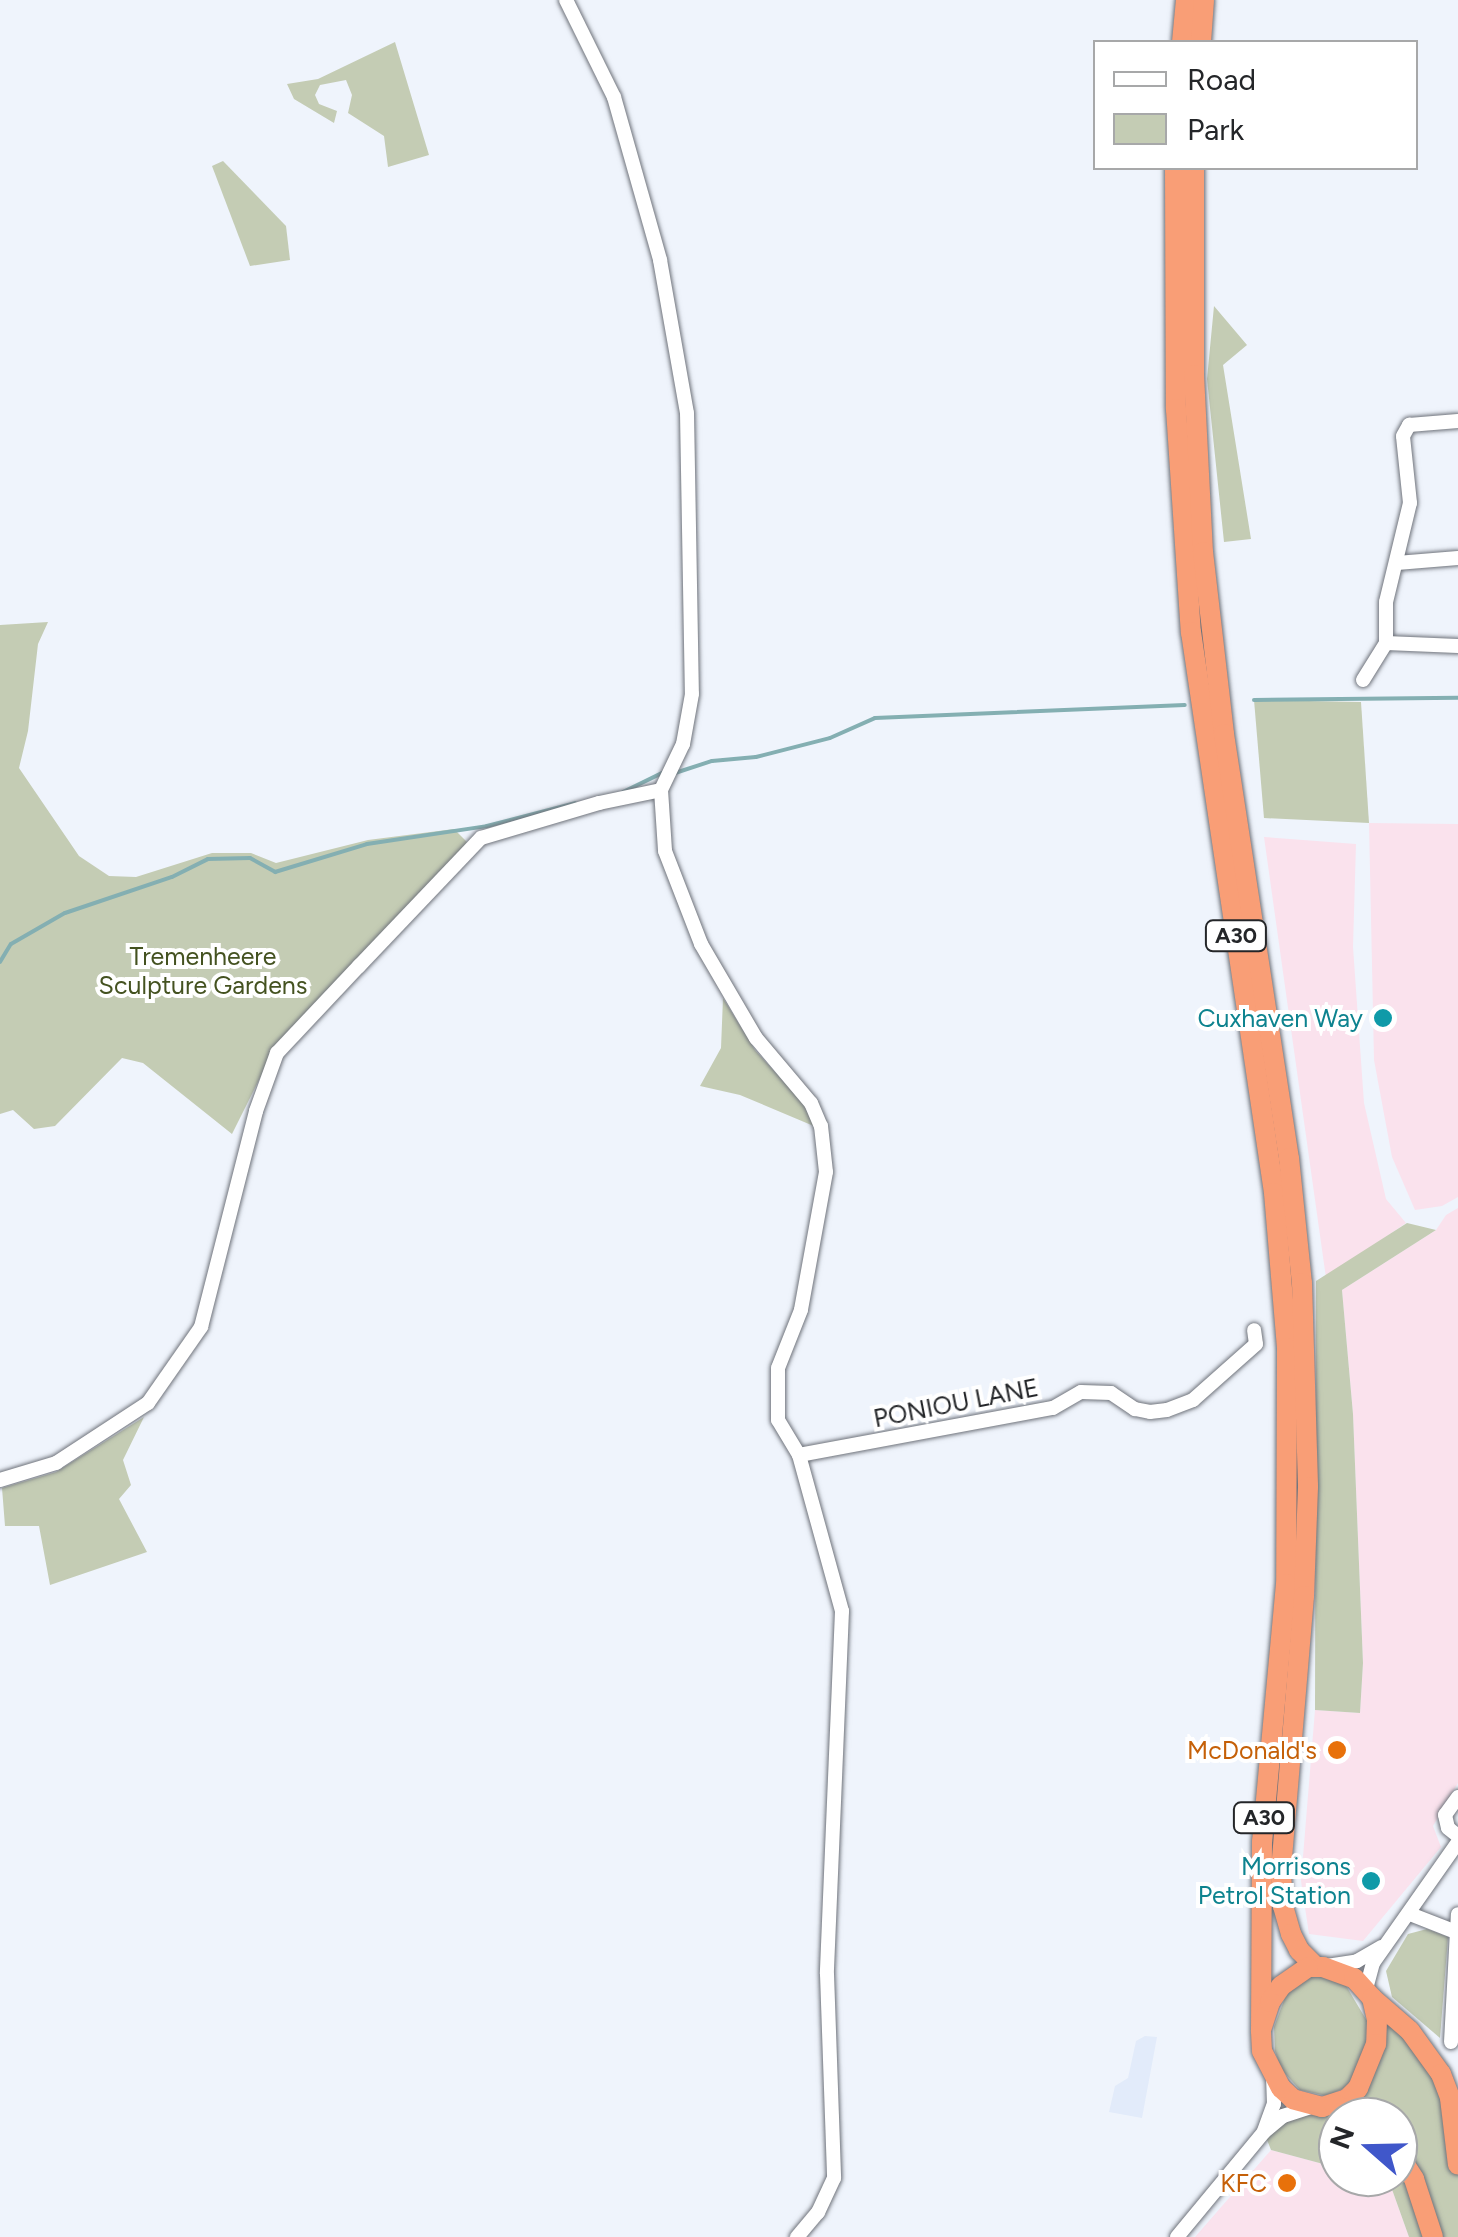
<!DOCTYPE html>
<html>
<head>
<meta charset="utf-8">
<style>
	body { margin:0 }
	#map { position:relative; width:1458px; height:2237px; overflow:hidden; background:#eff4fc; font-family:Figtree,sans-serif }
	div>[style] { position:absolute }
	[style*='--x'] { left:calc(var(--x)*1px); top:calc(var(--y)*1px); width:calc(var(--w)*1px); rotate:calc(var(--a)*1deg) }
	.commercial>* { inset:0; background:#fae2ed }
	.built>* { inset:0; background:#e2ebfa }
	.green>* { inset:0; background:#c4ccb4 }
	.stream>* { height:4px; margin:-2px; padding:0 2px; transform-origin:2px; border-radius:2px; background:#84afb2 }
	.roads { filter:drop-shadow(0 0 2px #6f737b) drop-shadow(0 0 2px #6f737b) }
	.minor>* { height:14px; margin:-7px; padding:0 7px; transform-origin:7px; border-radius:7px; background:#fff }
	.highway>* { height:20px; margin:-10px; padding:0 10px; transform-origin:10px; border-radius:10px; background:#f99e76 }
	.dots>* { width:28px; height:28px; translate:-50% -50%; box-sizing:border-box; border:5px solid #fff; border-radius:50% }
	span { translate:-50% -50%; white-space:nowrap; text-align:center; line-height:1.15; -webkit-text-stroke:8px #fff; paint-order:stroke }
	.shield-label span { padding:2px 8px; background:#fff; border:2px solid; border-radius:8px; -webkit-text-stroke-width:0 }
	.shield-label { font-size:22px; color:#242629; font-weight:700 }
	.park-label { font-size:25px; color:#445220 }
	.culture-label { font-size:25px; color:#0d838f }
	.right { translate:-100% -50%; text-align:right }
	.street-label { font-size:25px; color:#242629 }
	.food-label { font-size:25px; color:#c56008 }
	.legend { position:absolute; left:1093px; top:40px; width:325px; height:130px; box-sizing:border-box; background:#fff; border:2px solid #a7a8a9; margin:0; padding:12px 18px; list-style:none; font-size:30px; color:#242629 }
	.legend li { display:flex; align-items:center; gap:20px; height:50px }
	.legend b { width:50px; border:2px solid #a7a8a9 }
	.north { position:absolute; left:1318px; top:2097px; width:100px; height:100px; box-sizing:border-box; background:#fff; border:2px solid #a7a8a9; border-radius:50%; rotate:290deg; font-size:28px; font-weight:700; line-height:40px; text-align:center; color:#242629 }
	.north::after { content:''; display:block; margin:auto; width:35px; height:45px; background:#4057ca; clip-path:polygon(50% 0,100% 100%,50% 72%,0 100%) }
</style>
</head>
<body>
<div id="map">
	<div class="commercial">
		<i style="clip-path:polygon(1369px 823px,1458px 824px,1458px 1197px,1442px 1206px,1415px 1210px,1392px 1157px,1374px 1060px)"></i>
		<i style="clip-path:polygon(1264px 837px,1356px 844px,1353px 947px,1364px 1103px,1386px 1199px,1406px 1223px,1326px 1278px)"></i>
		<i style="clip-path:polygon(1458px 1208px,1458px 1783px,1433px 1826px,1441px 1847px,1363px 1941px,1309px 1934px,1301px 1881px,1315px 1710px,1360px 1713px,1363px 1663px,1353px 1414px,1342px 1290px,1436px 1230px,1446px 1215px)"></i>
		<i style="clip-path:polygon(1271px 2150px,1338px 2168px,1338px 2177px,1389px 2181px,1409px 2237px,1195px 2237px)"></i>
	</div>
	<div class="built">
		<i style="clip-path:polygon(1145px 2036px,1157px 2037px,1142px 2118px,1109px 2112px,1115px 2086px,1128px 2078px,1136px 2041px)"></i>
	</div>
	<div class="green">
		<i style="clip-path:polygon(395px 42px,429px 155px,388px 167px,384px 136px,348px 113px,352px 95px,346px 80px,320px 85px,315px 95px,319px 104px,337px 111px,334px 123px,294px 99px,287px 84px,318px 79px)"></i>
		<i style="clip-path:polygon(223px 161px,286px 226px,290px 260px,250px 266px,212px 166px)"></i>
		<i style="clip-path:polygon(1214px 306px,1247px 345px,1223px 365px,1251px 539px,1224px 542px,1207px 379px)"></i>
		<i style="clip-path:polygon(48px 622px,38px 644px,28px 731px,19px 768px,79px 856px,109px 876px,136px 877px,212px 853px,251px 853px,276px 863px,368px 840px,454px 829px,470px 845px,266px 1066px,232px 1134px,143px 1063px,122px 1058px,55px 1126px,34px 1129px,13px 1110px,0 1114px,0 625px)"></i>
		<i style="clip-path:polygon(1254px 700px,1361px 702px,1369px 823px,1264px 818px)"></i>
		<i style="clip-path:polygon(723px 998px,755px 1050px,803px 1103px,816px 1127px,740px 1095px,700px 1086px,721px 1048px)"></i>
		<i style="clip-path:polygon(1407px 1223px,1436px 1230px,1342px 1290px,1353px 1414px,1363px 1663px,1360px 1713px,1315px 1710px,1316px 1281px)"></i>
		<i style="clip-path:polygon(144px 1417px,123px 1460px,131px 1485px,119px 1499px,147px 1552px,50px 1585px,39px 1526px,5px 1526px,2px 1488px,56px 1472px)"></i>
		<i style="clip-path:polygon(1427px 1929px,1448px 1937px,1440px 2038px,1392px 1997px,1386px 1971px,1408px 1934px)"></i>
		<i style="clip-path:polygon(1321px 1975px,1345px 1984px,1367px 2021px,1366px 2051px,1358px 2070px,1346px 2087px,1327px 2096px,1300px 2090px,1281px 2069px,1275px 2051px,1274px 2027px,1286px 1995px,1306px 1978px)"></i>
		<i style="clip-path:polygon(1375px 2011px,1430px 2053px,1458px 2165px,1458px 2237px,1409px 2237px,1389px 2181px,1374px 2177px,1398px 2177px,1398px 2117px,1338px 2117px,1338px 2168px,1271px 2150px,1264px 2132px,1358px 2088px)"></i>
	</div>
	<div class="stream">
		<i style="--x:1254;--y:700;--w:204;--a:-0.6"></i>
		<i style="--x:675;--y:773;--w:39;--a:-18"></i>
		<i style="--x:712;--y:761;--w:44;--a:-5.2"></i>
		<i style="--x:756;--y:757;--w:76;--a:-14.4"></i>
		<i style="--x:830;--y:738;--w:49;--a:-24"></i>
		<i style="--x:875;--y:718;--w:310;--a:-2.4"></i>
		<i style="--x:623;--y:792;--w:46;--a:-26"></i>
		<i style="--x:0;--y:962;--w:21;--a:-59"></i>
		<i style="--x:11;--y:944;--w:62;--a:-29.9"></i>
		<i style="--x:65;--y:913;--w:113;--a:-18.6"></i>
		<i style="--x:172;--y:877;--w:40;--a:-26.6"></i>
		<i style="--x:208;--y:859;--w:42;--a:-1.4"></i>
		<i style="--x:250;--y:858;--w:29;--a:29"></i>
		<i style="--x:275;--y:872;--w:96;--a:-16.9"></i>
		<i style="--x:367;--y:844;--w:121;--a:-8.5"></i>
		<i style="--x:487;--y:826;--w:91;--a:-14.6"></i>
	</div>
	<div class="roads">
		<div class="minor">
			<i style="--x:566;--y:0;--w:108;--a:63.7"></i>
			<i style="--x:614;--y:97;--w:169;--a:74.2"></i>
			<i style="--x:660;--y:260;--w:155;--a:80"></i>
			<i style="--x:687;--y:413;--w:281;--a:89"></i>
			<i style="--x:692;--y:694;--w:51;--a:100.2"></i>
			<i style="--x:683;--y:744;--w:51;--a:115.6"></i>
			<i style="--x:661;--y:790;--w:61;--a:86.2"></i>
			<i style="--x:665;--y:851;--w:100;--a:68.8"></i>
			<i style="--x:701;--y:944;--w:109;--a:59.7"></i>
			<i style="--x:756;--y:1038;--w:85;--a:49.8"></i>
			<i style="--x:811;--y:1103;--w:25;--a:67"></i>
			<i style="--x:821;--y:1126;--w:46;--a:83.8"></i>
			<i style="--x:826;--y:1172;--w:140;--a:100.3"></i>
			<i style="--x:801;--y:1310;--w:62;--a:111.6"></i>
			<i style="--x:778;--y:1368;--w:52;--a:90"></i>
			<i style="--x:778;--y:1420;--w:41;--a:59"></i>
			<i style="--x:799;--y:1455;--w:162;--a:74.6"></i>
			<i style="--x:842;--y:1611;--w:363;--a:92.4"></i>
			<i style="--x:827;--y:1974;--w:204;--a:88"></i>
			<i style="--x:834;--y:2178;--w:38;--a:115"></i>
			<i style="--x:818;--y:2212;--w:33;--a:130"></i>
			<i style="--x:1397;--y:563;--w:61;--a:-4.7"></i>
			<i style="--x:1386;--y:643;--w:72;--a:2.4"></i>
			<i style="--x:1363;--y:680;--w:44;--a:-58.1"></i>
			<i style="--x:1386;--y:643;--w:41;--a:-90"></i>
			<i style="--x:1386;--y:602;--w:102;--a:-76.4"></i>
			<i style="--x:1410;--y:503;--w:67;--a:-96"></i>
			<i style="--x:1403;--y:436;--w:13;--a:-61"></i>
			<i style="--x:1409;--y:425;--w:49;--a:-4.7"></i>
			<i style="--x:799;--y:1455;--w:258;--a:-10.5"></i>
			<i style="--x:1053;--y:1408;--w:32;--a:-30"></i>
			<i style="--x:1081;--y:1392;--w:30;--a:2"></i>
			<i style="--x:1111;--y:1393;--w:29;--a:34"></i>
			<i style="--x:1135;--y:1409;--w:15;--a:11"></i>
			<i style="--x:1150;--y:1412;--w:17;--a:-7"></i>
			<i style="--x:1167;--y:1410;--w:28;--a:-21"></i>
			<i style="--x:1193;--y:1400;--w:84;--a:-41.6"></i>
			<i style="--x:1256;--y:1344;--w:14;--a:-98"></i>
			<i style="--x:0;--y:1480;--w:59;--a:-16.9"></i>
			<i style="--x:56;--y:1463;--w:110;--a:-33.1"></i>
			<i style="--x:148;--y:1403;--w:93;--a:-55.1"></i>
			<i style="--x:201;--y:1327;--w:223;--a:-75.7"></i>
			<i style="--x:256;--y:1111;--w:62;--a:-70.1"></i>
			<i style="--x:277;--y:1053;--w:120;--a:-46.7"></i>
			<i style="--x:359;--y:966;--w:177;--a:-46.4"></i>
			<i style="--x:481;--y:838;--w:123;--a:-16.5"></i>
			<i style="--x:599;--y:803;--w:63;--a:-11.8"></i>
			<i style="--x:1458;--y:1797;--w:22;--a:126"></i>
			<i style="--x:1445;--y:1815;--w:13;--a:77"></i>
			<i style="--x:1448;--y:1828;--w:13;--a:39"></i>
			<i style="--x:1410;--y:1914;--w:49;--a:21.4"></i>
			<i style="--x:1327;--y:1966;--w:30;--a:-9"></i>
			<i style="--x:1357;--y:1961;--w:28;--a:-30"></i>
			<i style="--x:1366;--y:1989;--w:27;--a:-75"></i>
			<i style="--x:1373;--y:1963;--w:148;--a:-54.9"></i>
			<i style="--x:1451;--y:2042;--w:128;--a:-86.9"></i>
			<i style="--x:1264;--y:2131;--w:29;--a:-70"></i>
			<i style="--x:1274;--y:2104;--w:24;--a:-92"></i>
			<i style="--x:1177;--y:2237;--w:136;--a:-50.4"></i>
			<i style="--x:1264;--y:2132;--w:25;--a:-40"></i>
			<i style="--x:1283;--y:2116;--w:29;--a:-18"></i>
		</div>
		<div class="highway">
			<i style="--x:1182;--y:42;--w:42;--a:-84.6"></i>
			<i style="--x:1201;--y:42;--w:42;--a:-85.9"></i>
			<i style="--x:1175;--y:168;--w:241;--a:89.8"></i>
			<i style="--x:1176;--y:409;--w:224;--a:86.2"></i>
			<i style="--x:1191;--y:632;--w:567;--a:81.58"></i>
			<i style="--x:1274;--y:1193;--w:156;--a:85.2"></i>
			<i style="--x:1287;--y:1348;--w:236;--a:90.2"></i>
			<i style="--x:1286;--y:1584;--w:258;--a:95.3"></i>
			<i style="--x:1262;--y:1841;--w:189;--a:90.3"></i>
			<i style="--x:1194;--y:168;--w:207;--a:90"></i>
			<i style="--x:1194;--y:375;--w:177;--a:87.1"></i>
			<i style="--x:1203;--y:552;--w:183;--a:83.4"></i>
			<i style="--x:1224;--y:734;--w:429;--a:81.3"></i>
			<i style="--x:1289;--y:1158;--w:126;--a:84.1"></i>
			<i style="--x:1302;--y:1283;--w:204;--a:88.3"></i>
			<i style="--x:1308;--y:1487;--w:109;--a:92.1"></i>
			<i style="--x:1304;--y:1596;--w:276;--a:94.8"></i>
			<i style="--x:1281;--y:1871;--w:35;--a:87"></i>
			<i style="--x:1283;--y:1906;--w:29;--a:74"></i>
			<i style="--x:1291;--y:1934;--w:18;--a:63"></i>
			<i style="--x:1299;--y:1950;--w:24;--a:45"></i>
			<i style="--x:1308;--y:1967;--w:15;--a:0"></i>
			<i style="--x:1323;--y:1967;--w:33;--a:20"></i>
			<i style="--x:1354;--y:1978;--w:27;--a:48"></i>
			<i style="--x:1372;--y:1998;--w:23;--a:77"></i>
			<i style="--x:1377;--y:2020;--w:24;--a:92"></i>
			<i style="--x:1376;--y:2044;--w:48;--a:112.2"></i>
			<i style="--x:1358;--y:2088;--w:16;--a:135"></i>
			<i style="--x:1347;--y:2099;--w:26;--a:162"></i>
			<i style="--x:1322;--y:2107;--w:30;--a:-165"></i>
			<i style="--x:1293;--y:2099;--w:16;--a:-137"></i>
			<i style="--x:1281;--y:2088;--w:42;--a:-117.2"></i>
			<i style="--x:1262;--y:2051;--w:21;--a:-93"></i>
			<i style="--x:1261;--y:2030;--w:29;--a:-72"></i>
			<i style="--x:1270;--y:2002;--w:19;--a:-55"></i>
			<i style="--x:1281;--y:1986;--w:33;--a:-35"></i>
			<i style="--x:1372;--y:1998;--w:50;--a:41"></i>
			<i style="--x:1410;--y:2031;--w:53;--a:54.2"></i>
			<i style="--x:1441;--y:2074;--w:26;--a:69"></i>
			<i style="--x:1450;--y:2098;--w:67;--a:83.2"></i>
			<i style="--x:1334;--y:2104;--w:31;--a:25"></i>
			<i style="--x:1398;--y:2154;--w:30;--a:57"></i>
			<i style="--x:1414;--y:2179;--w:61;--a:71.9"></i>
		</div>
	</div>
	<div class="dots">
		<i style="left:1383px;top:1018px;background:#0f9aa8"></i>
		<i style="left:1337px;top:1750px;background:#e8710a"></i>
		<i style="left:1371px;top:1881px;background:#0f9aa8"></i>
		<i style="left:1287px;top:2183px;background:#e8710a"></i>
	</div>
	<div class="shield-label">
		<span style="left:1236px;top:936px">A30</span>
		<span style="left:1264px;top:1818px">A30</span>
	</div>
	<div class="park-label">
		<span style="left:203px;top:971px">Tremenheere<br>Sculpture Gardens</span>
	</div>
	<div class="culture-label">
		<span class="right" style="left:1363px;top:1018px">Cuxhaven Way</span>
		<span class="right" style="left:1351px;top:1881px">Morrisons<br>Petrol Station</span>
	</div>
	<div class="street-label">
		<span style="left:956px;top:1403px;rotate:-11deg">PONIOU LANE</span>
	</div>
	<div class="food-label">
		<span class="right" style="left:1317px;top:1750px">McDonald's</span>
		<span class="right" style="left:1267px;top:2183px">KFC</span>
	</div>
	<ul class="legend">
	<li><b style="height:12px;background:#fff"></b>Road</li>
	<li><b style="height:28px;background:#c4ccb4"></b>Park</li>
	</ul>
	<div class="north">N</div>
</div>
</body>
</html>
